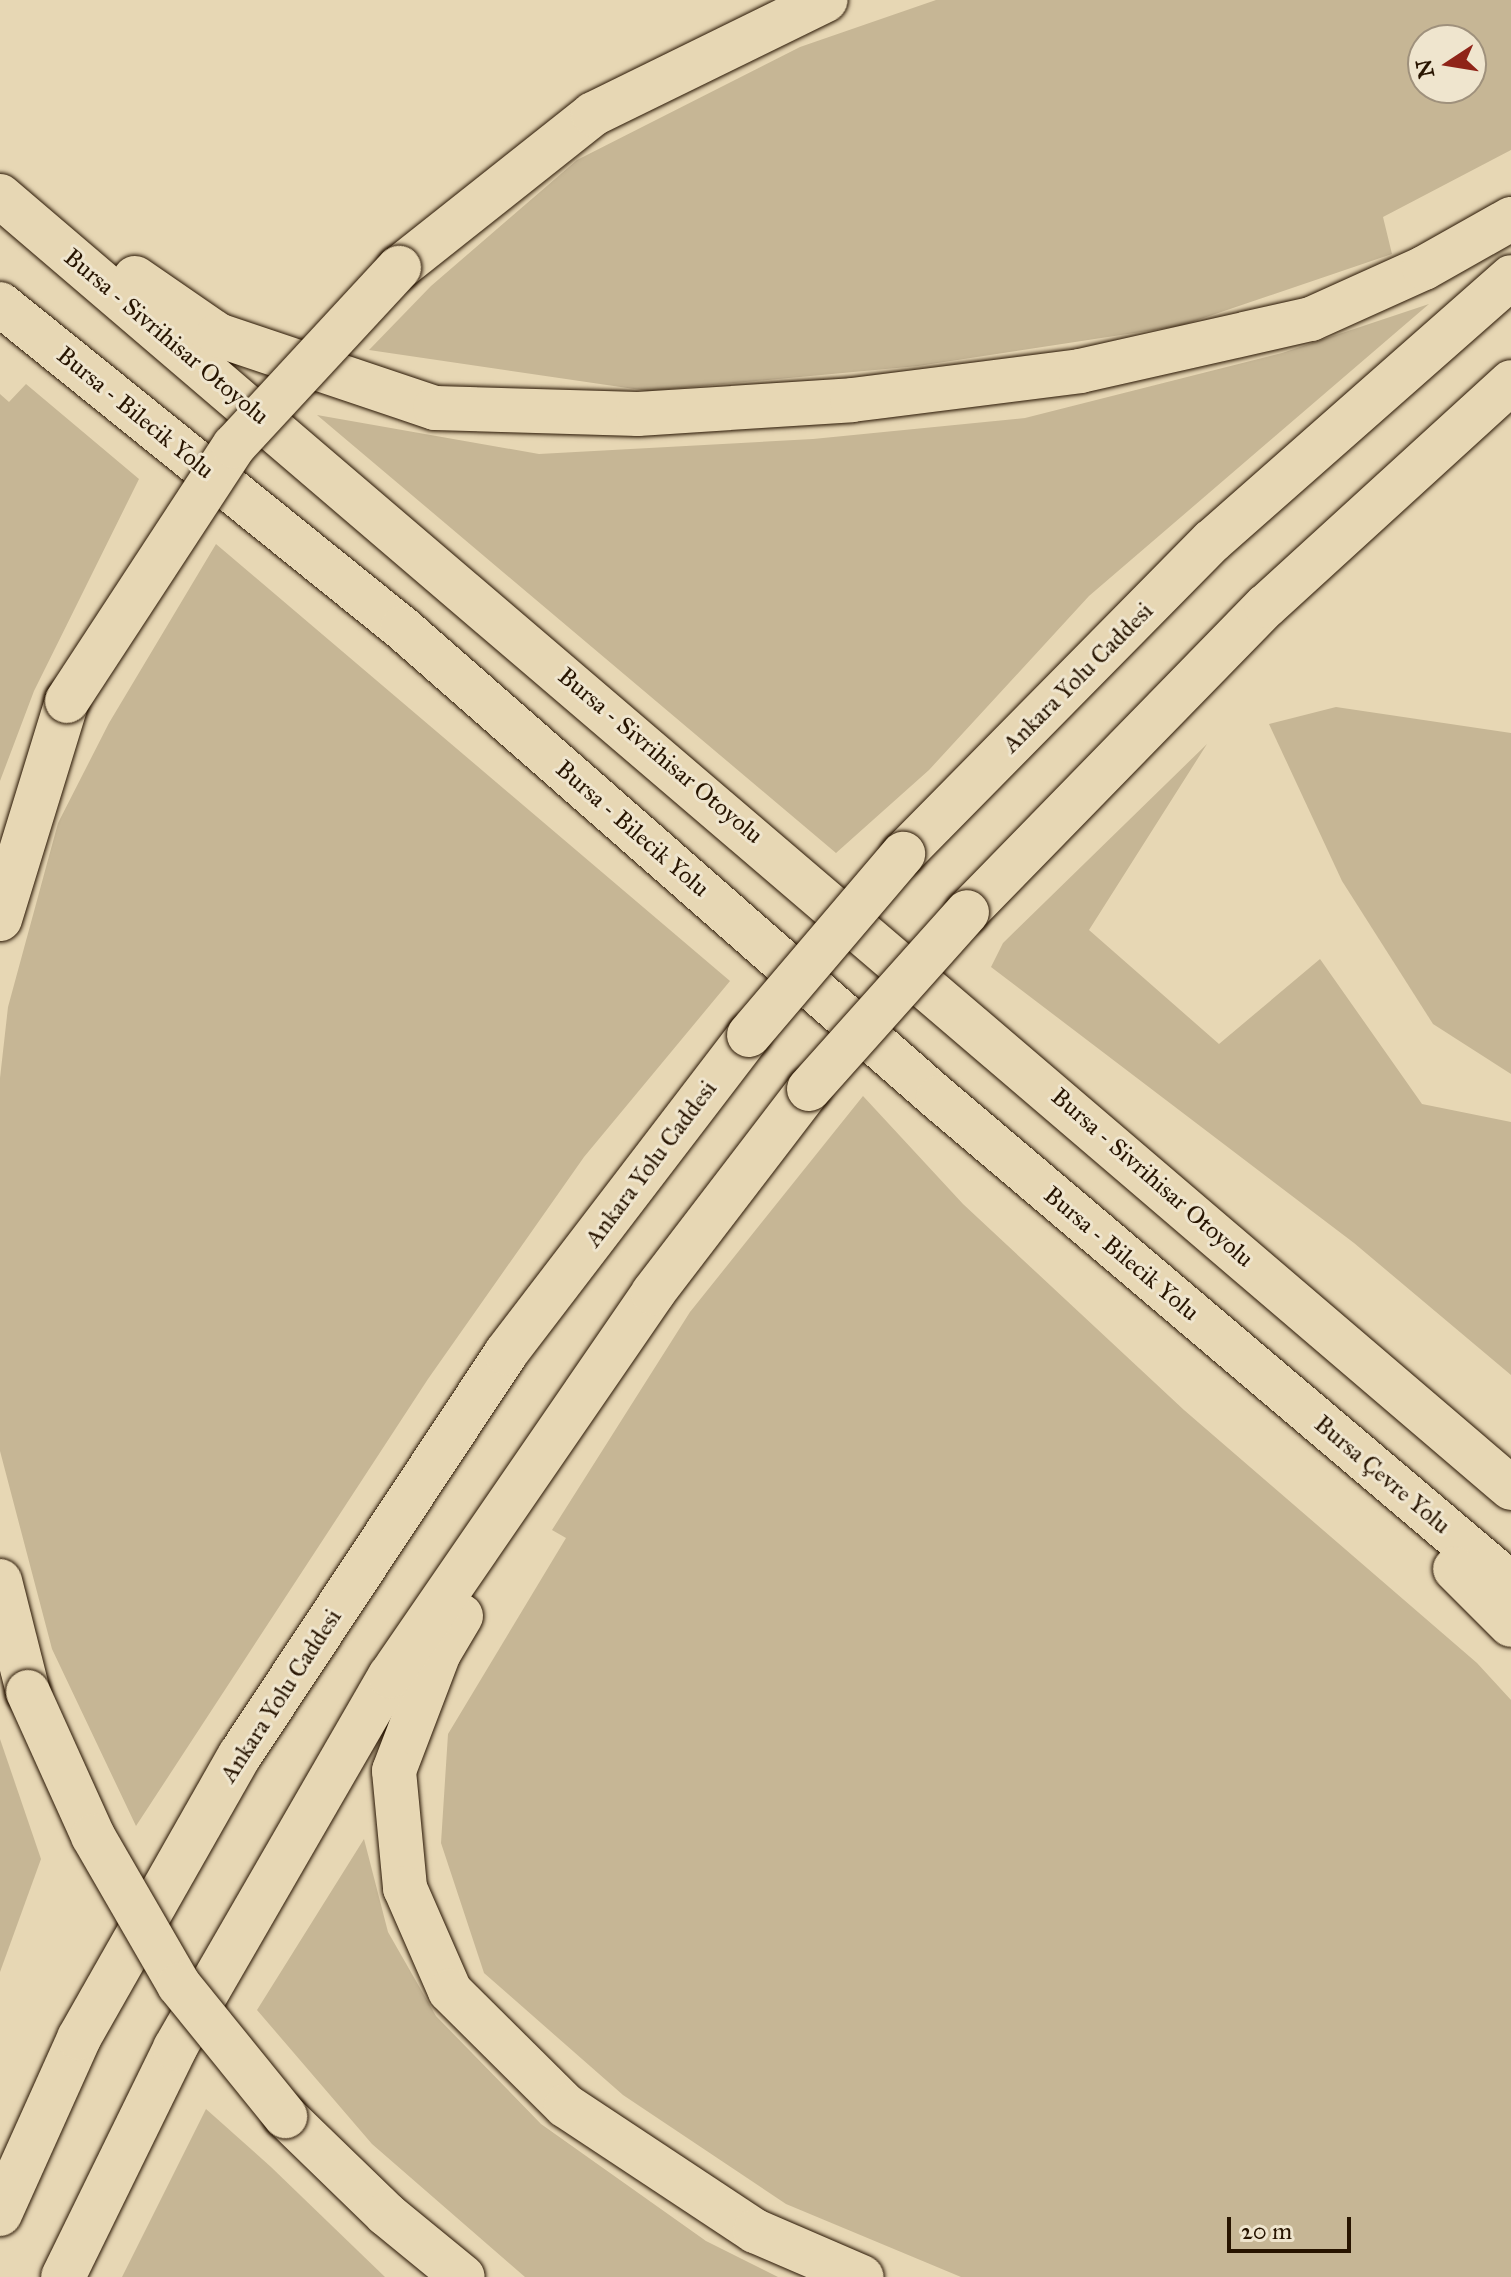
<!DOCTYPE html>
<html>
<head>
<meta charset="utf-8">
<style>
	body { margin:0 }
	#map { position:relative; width:1511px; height:2277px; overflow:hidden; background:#e7d7b4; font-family:"IM FELL Great Primer",serif }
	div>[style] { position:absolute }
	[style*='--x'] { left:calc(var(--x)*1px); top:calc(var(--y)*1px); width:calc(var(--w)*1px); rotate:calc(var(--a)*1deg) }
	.green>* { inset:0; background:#c6b695 }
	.roads { filter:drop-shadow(0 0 2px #271400) drop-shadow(0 0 2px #271400) }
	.highway>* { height:44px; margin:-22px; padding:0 22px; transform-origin:22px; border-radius:22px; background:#e7d7b4 }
	.bridges { filter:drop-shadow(0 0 2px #271400) drop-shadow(0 0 2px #271400) }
	.highway-bridge>* { height:44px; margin:-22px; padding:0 22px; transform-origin:22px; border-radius:22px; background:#e7d7b4 }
	span { translate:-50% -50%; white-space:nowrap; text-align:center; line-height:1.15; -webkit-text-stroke:6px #efe5ce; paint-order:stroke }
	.street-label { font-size:24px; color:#271400 }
	.north { position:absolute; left:1407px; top:24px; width:80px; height:80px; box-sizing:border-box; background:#efe5ce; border:2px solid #9f917c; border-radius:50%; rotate:258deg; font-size:22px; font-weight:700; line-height:32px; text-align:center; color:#271400 }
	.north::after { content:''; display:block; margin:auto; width:28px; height:36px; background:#8f2418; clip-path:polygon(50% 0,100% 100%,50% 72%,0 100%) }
	.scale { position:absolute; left:1227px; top:2217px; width:124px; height:36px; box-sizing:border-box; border:4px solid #271400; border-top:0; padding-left:10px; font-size:24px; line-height:28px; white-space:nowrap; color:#271400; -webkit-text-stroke:6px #efe5ce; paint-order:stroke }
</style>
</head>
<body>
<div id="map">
	<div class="green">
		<i style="clip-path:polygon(evenodd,936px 0,1511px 0,1511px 150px,1383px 217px,1392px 254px,1180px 326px,918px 366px,648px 391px,369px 350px,431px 286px,577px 160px,800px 47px,936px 0,1423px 40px,1471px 40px,1471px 88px,1423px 88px,1423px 40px)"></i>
		<i style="clip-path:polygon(1429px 304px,1089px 596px,929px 770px,836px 853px,317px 415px,539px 454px,813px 439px,1025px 418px,1282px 353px)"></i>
		<i style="clip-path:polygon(26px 384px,139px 479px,34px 691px,0 781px,0 394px,9px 402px)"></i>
		<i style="clip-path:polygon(216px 544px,730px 981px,584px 1157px,428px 1379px,136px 1826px,52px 1649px,0 1451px,0 1078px,8px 1007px,58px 823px,109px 723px)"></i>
		<i style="clip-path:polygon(1336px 707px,1511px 733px,1511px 1074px,1433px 1024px,1342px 881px,1269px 724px)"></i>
		<i style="clip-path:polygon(1207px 744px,1089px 930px,1219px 1044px,1320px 959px,1422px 1104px,1511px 1122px,1511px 1375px,1354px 1243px,991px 967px,1003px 943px)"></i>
		<i style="clip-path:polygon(863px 1096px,963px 1204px,1184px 1410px,1477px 1663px,1511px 1700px,1511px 2277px,961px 2277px,786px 2204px,623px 2095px,484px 1973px,441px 1843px,448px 1734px,566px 1538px,552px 1530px,690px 1312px)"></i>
		<i style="clip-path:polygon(0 1739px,41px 1859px,0 1972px)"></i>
		<i style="clip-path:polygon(364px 1839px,388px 1932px,436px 2016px,541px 2124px,706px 2241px,778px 2277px,525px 2277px,372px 2144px,257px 2010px)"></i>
		<i style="clip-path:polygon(206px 2109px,271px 2167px,385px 2277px,122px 2277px)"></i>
	</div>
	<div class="roads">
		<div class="highway">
			<i style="--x:0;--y:196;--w:1988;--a:40.53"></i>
			<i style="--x:399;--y:268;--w:248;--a:-38.4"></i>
			<i style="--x:593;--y:114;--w:259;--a:-26.1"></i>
			<i style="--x:135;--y:278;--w:101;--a:34.5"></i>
			<i style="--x:218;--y:335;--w:229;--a:18.6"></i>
			<i style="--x:435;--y:408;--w:203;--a:1.7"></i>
			<i style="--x:638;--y:414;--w:214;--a:-3.7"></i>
			<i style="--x:852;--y:400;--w:230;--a:-7.2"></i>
			<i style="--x:1080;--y:371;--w:237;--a:-12.7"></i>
			<i style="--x:1311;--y:319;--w:124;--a:-24.3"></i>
			<i style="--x:1424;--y:268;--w:100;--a:-29.4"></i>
			<i style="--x:0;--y:304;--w:516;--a:38.87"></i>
			<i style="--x:402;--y:628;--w:713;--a:41.25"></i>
			<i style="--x:938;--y:1098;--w:751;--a:40.3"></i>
			<i style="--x:903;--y:854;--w:440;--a:-45.4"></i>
			<i style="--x:1212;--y:541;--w:399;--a:-41.4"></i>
			<i style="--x:967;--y:912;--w:428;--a:-45.7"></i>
			<i style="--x:1266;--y:606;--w:332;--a:-42.4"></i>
			<i style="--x:0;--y:919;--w:228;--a:-72.9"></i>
			<i style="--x:1455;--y:1569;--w:79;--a:45"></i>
			<i style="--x:0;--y:1581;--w:114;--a:75.8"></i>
			<i style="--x:461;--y:1616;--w:43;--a:120.7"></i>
			<i style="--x:439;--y:1653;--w:126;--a:110.9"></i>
			<i style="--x:394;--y:1771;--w:118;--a:84.6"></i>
			<i style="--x:405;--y:1888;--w:112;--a:66.4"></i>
			<i style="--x:450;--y:1991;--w:163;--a:44.8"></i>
			<i style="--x:566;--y:2106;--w:227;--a:33.5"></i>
			<i style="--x:755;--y:2231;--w:116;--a:23.3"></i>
			<i style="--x:285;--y:2116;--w:141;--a:44.1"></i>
			<i style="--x:386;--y:2214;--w:99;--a:39.3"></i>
			<i style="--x:0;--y:2214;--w:193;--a:-65.8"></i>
			<i style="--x:79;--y:2038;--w:326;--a:-60.4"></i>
			<i style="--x:240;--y:1755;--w:482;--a:-56.5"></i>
			<i style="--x:506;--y:1353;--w:400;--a:-52.6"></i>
			<i style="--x:63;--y:2277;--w:255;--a:-63.9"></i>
			<i style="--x:175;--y:2048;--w:430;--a:-60"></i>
			<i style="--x:390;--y:1676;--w:465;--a:-55.5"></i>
			<i style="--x:653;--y:1293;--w:257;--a:-52.6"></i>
		</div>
	</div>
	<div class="bridges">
		<div class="highway-bridge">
			<i style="--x:67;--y:701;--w:305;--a:-56.8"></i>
			<i style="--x:234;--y:446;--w:243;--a:-47.2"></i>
			<i style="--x:749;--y:1035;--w:238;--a:-49.6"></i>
			<i style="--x:809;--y:1089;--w:237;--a:-48.2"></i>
			<i style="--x:28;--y:1692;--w:158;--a:65.7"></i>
			<i style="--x:93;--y:1836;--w:172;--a:60"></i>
			<i style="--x:179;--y:1985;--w:169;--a:51"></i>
		</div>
	</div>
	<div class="street-label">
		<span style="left:166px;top:337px;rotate:40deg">Bursa - Sivrihisar Otoyolu</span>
		<span style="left:135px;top:413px;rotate:39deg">Bursa - Bilecik Yolu</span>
		<span style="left:1078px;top:678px;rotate:-45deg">Ankara Yolu Caddesi</span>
		<span style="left:660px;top:756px;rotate:40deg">Bursa - Sivrihisar Otoyolu</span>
		<span style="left:632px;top:829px;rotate:41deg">Bursa - Bilecik Yolu</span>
		<span style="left:651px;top:1164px;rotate:-53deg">Ankara Yolu Caddesi</span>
		<span style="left:1152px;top:1178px;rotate:41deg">Bursa - Sivrihisar Otoyolu</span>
		<span style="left:1121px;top:1254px;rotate:40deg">Bursa - Bilecik Yolu</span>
		<span style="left:1382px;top:1475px;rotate:40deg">Bursa Çevre Yolu</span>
		<span style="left:281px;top:1696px;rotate:-57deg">Ankara Yolu Caddesi</span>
	</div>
	<div class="north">N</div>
	<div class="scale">20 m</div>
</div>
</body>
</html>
